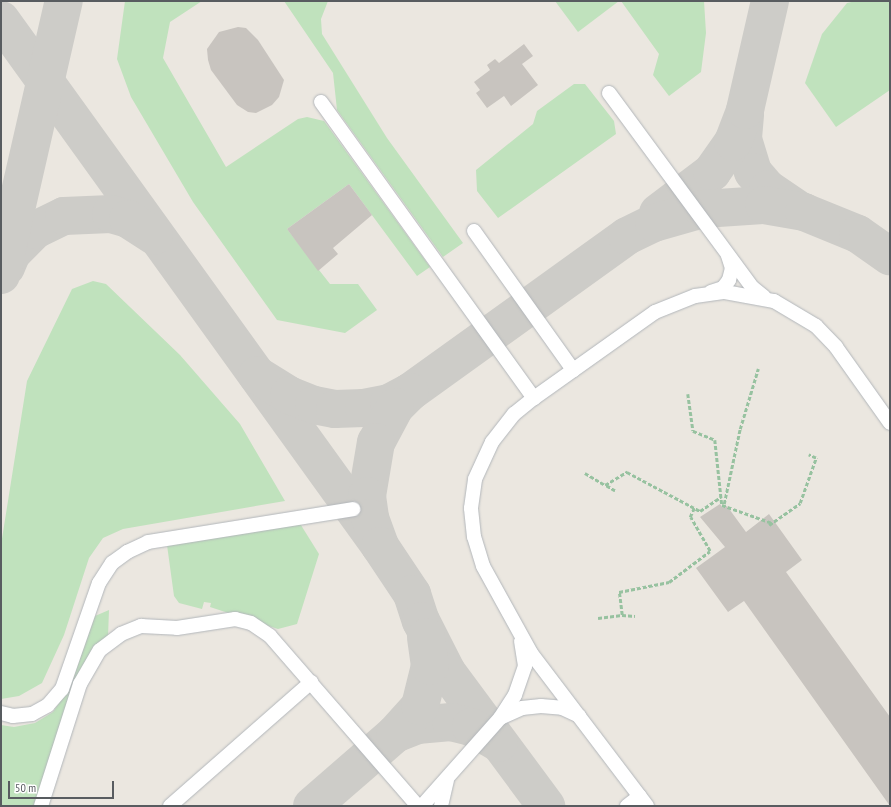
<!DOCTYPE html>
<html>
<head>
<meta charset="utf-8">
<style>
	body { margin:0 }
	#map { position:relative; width:891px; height:807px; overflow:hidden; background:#ebe7e0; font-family:"PT Sans Narrow",sans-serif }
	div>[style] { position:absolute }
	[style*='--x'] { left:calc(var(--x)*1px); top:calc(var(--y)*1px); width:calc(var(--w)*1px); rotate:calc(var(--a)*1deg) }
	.green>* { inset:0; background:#c0e2bd }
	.taxiway>* { height:38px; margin:-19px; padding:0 19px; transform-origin:19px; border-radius:19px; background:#cdccc8 }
	.building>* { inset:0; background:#c8c4bf }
	.path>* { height:2.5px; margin-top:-1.25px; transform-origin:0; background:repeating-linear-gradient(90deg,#97c2a0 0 4px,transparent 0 6px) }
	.roads { filter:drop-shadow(0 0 1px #b2b6ba) drop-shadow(0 0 1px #b2b6ba) }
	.minor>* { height:14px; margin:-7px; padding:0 7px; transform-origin:7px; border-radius:7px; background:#fff }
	span { translate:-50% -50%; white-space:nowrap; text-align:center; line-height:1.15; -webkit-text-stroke:3px #fff; paint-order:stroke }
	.frame { position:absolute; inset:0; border:2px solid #585c60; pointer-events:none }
	.scale { position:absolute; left:8px; top:781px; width:106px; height:18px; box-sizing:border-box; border:2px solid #585c60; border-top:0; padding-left:5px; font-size:12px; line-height:14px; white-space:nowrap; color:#585c60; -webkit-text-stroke:3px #fff; paint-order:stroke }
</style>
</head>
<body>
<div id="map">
	<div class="green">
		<i style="clip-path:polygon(125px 1px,202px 1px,170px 22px,163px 58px,226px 167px,298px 119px,307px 117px,324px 121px,430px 267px,417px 276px,349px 184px,287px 229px,330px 284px,358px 284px,377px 310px,345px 333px,277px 320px,193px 202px,131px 97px,117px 59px)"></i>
		<i style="clip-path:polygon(284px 1px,328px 1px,321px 19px,322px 34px,387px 138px,463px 243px,443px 257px,337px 110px,333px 73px)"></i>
		<i style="clip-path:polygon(555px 1px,619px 1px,578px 32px)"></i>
		<i style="clip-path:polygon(621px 1px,704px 1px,706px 33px,701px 72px,669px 96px,653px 75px,659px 54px)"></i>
		<i style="clip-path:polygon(856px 1px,890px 2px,890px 90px,836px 127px,805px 83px,822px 34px,847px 3px)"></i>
		<i style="clip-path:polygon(574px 84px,585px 84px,614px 121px,616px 134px,498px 218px,477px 191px,476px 170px,533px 124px,537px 111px)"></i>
		<i style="clip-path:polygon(93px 281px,106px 284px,180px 355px,240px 424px,285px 501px,123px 529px,103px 538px,89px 558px,64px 635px,42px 683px,19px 696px,1px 699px,1px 545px,27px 381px,72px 289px)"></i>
		<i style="clip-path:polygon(299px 522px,319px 554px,297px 624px,278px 629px,210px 607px,211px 603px,204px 602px,202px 609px,179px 603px,174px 596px,167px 545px)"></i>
		<i style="clip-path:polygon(109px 610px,108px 637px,90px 654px,77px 678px,37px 806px,1px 806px,1px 725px,14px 727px,35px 723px,53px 712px,70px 687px,95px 616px)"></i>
	</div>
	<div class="taxiway">
		<i style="--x:1;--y:20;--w:648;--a:54.23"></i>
		<i style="--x:745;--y:115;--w:24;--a:95"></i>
		<i style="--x:743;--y:139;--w:34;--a:73"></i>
		<i style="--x:753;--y:172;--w:23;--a:49"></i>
		<i style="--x:768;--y:189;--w:36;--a:34"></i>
		<i style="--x:658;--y:213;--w:68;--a:-37.2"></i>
		<i style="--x:712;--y:172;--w:37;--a:-55"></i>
		<i style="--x:733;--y:142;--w:34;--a:-69"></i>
		<i style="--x:745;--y:110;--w:112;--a:-77.1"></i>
		<i style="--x:6;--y:267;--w:15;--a:-67"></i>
		<i style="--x:12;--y:253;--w:33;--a:-45"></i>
		<i style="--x:35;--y:230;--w:32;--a:-26"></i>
		<i style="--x:64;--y:216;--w:47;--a:-2.4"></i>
		<i style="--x:111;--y:214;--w:18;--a:16"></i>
		<i style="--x:128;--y:219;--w:31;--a:33"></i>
		<i style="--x:1;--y:275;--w:281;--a:-77.1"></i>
		<i style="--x:257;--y:375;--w:38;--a:32"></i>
		<i style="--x:289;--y:395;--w:27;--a:22"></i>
		<i style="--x:314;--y:405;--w:21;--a:11"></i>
		<i style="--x:335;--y:409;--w:29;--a:-2"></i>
		<i style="--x:364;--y:408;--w:25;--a:-11"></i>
		<i style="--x:389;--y:403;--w:24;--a:-28"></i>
		<i style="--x:410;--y:392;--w:267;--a:-35.7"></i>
		<i style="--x:627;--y:236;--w:30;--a:-26"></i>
		<i style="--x:654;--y:223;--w:51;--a:-15.9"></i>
		<i style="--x:703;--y:209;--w:61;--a:-3.8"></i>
		<i style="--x:764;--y:205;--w:41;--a:9.9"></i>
		<i style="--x:804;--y:212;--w:58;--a:22.2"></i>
		<i style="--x:858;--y:234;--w:39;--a:35"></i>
		<i style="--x:410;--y:392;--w:21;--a:135"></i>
		<i style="--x:395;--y:407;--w:40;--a:118"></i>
		<i style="--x:376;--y:442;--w:55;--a:99.5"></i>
		<i style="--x:367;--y:496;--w:22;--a:82"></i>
		<i style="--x:370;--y:518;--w:30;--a:70"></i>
		<i style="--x:380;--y:546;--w:58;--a:56.3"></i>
		<i style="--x:412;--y:594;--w:28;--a:72"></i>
		<i style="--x:421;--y:621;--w:57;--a:63"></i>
		<i style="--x:447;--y:672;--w:167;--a:53.5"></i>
		<i style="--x:395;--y:734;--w:24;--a:-22"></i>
		<i style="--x:417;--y:725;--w:34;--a:-5"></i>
		<i style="--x:451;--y:722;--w:21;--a:14"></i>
		<i style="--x:471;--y:727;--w:32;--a:30"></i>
		<i style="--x:312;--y:806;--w:110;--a:-40.9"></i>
		<i style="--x:395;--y:734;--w:38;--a:-48"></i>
		<i style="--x:420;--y:706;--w:41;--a:-76"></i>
		<i style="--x:430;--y:666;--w:29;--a:-98"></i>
	</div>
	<div class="building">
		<i style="clip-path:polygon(238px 27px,246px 28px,258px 40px,284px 80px,279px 97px,272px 105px,256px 113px,248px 112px,237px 105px,211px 70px,208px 60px,207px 49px,219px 32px)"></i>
		<i style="clip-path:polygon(524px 44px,533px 56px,522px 64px,538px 85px,511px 106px,504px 96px,487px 108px,476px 93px,480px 90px,474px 82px,490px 70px,487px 65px,495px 59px,499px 63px)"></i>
		<i style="clip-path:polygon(349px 184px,372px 215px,333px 248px,338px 254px,318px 271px,287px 229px)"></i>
		<i style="clip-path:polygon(720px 504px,723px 508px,727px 506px,746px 532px,769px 514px,802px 560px,786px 572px,890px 717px,890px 806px,744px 601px,728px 612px,696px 568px,725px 547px,700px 517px)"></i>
	</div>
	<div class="path">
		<i style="--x:688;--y:394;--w:37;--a:82"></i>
		<i style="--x:693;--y:431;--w:24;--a:22"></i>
		<i style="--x:715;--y:440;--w:65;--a:83.9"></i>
		<i style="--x:722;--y:505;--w:53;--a:19.8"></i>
		<i style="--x:585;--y:473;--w:23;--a:31"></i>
		<i style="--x:615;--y:491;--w:12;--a:-149"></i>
		<i style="--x:605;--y:485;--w:26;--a:-31"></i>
		<i style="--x:627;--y:472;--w:83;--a:28.1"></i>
		<i style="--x:700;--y:511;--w:25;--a:-34"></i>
		<i style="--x:724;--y:504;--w:77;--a:-78"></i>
		<i style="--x:740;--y:429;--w:63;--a:-73.3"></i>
		<i style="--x:769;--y:525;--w:38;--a:-35"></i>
		<i style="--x:800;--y:503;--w:48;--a:-70.4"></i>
		<i style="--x:816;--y:458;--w:8;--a:-157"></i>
		<i style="--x:622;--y:615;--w:13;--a:4"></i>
		<i style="--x:598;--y:618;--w:24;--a:-7"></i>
		<i style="--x:622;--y:615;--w:23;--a:-97"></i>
		<i style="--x:619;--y:592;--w:51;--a:-11.3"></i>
		<i style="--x:669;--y:582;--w:51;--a:-37.1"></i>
		<i style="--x:710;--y:551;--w:39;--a:-120"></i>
		<i style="--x:690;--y:517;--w:10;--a:-66"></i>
	</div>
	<div class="roads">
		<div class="minor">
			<i style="--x:609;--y:93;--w:242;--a:53.6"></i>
			<i style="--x:753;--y:288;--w:14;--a:39"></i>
			<i style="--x:321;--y:102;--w:365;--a:54.3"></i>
			<i style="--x:474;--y:231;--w:171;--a:54.5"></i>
			<i style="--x:711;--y:292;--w:13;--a:-18"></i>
			<i style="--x:723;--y:288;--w:10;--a:-53"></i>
			<i style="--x:729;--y:280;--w:12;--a:-76"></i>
			<i style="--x:732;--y:268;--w:13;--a:-108"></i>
			<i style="--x:1;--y:713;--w:12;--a:14"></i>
			<i style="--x:13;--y:716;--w:19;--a:-6"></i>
			<i style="--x:32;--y:714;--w:18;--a:-29"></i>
			<i style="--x:48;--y:705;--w:21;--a:-49"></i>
			<i style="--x:62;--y:689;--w:112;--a:-70.8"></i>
			<i style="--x:99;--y:583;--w:24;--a:-57"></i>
			<i style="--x:112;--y:563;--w:19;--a:-36"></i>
			<i style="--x:127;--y:552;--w:23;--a:-25"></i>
			<i style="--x:148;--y:542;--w:208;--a:-9.1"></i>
			<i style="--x:502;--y:717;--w:22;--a:-24"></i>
			<i style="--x:522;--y:708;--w:19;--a:-6"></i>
			<i style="--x:541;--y:706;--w:21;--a:5"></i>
			<i style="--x:562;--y:708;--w:19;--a:25"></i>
			<i style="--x:41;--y:806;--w:128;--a:-72.3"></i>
			<i style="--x:80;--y:684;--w:39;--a:-60"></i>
			<i style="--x:100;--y:650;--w:26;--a:-37"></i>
			<i style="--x:121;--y:634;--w:22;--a:-22"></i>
			<i style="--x:141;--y:626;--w:36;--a:3"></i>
			<i style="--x:177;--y:628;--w:59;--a:-8.8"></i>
			<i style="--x:235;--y:619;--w:16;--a:14"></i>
			<i style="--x:251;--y:623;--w:23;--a:34"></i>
			<i style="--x:270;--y:636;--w:225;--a:49"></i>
			<i style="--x:170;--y:806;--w:188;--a:-41.3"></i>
			<i style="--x:422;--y:806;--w:118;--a:-48.4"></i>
			<i style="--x:500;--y:718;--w:27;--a:-57"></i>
			<i style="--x:515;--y:695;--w:31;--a:-71"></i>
			<i style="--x:525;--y:666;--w:25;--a:-99"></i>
			<i style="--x:441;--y:806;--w:26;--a:-77"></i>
			<i style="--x:627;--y:806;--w:16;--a:-38"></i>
			<i style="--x:647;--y:806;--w:192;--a:-127.2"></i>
			<i style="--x:531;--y:653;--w:99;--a:-118.9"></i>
			<i style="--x:483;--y:566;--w:30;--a:-107"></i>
			<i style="--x:474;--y:537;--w:29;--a:-96"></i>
			<i style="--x:471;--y:508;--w:29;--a:-82"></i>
			<i style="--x:475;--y:479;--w:41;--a:-65.3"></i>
			<i style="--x:492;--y:442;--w:36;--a:-52"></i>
			<i style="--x:514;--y:414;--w:26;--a:-39"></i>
			<i style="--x:534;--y:398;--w:148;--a:-35.4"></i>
			<i style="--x:655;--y:312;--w:43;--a:-21.8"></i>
			<i style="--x:695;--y:296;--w:30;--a:-8"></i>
			<i style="--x:725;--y:292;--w:50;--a:10.4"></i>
			<i style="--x:774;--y:301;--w:49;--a:30.8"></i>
			<i style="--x:816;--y:326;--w:29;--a:46"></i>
			<i style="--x:836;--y:347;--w:93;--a:54.6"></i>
		</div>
	</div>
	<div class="frame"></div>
	<div class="scale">50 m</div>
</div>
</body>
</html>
